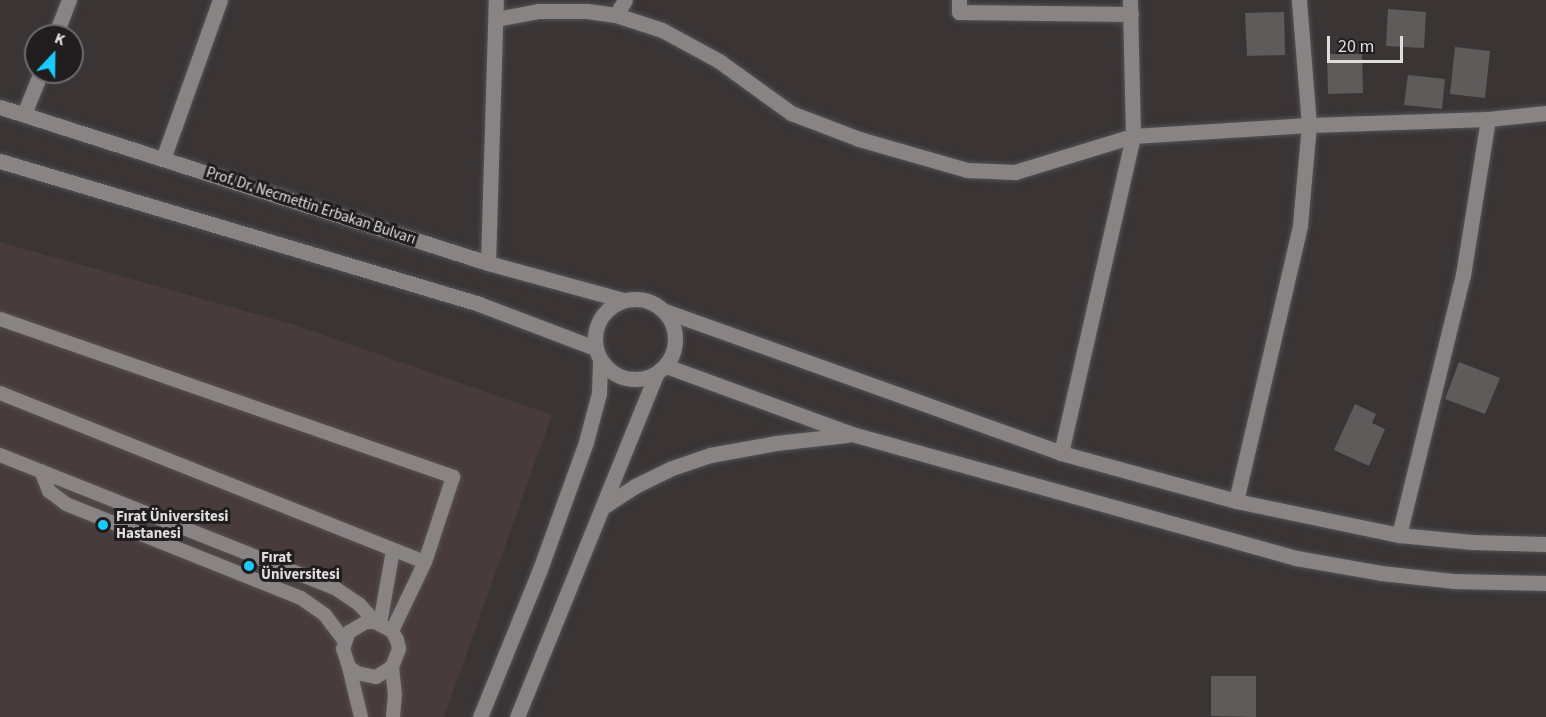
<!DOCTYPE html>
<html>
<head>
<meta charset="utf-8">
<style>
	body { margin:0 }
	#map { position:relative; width:1546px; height:717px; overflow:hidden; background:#3a3435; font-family:"Source Sans 3",sans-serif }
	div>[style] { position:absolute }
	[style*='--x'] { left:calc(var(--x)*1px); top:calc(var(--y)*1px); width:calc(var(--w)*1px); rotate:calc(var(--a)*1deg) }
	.built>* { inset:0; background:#483b3c }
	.building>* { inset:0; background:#605b5b }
	.roads { filter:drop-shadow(0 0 2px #565252) drop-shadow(0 0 2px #565252) }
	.lane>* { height:14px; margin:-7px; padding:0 7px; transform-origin:7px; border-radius:7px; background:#898383 }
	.street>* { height:15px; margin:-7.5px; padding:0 7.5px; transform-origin:7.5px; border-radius:7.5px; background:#898383 }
	.secondary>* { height:15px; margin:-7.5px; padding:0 7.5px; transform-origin:7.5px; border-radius:7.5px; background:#898383 }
	.secondary>.ring { margin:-7.5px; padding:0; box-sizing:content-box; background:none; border:15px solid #898383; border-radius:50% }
	.dots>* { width:16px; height:16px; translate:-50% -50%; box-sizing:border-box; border:3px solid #1f1d1d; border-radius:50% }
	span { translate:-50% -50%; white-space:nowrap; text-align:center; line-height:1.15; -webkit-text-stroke:6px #1f1d1d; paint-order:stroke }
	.street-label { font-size:15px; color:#e0dddd }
	.poi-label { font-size:15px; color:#e0dddd; font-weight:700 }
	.left { translate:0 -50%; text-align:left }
	.north { position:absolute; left:24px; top:24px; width:60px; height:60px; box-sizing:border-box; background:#1f1d1d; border:2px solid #6c6a6a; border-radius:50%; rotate:22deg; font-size:16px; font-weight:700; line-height:24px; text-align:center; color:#e0dddd }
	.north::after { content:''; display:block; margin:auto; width:21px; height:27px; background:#1acafc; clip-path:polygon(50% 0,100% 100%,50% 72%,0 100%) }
	.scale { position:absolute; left:1327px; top:36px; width:76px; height:27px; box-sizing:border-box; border:3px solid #e0dddd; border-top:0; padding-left:8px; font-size:18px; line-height:21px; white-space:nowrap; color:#e0dddd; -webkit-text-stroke:4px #1f1d1d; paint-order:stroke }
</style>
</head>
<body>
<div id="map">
	<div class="built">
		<i style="clip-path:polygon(0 242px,292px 324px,552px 415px,444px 717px,0 717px)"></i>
	</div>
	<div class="building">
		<i style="clip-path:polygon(1388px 9px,1426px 12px,1424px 48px,1386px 46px)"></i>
		<i style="clip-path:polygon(1284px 12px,1285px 55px,1247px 56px,1245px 13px)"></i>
		<i style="clip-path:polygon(1455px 47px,1490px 51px,1485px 98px,1450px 94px)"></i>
		<i style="clip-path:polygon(1327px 54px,1362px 54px,1363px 93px,1328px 94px)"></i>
		<i style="clip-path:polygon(1408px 75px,1445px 79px,1442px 109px,1404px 105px)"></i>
		<i style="clip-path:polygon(1459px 362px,1500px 378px,1485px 414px,1445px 399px)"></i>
		<i style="clip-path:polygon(1355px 404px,1376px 414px,1372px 423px,1385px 429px,1369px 466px,1334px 450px)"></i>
		<i style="clip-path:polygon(1211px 676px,1256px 676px,1256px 717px,1211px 716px)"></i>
	</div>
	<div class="roads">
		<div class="lane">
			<i style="--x:0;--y:319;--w:480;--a:19.2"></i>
			<i style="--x:453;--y:477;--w:89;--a:108.2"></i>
			<i style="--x:425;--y:562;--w:76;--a:115.6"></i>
			<i style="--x:0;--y:393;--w:457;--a:21.7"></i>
			<i style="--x:0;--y:455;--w:360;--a:21.7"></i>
			<i style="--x:335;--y:588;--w:29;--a:34"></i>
			<i style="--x:359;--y:604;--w:24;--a:48"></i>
			<i style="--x:41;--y:471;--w:22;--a:68"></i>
			<i style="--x:49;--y:491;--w:21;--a:37"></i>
			<i style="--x:66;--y:504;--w:253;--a:21.8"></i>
			<i style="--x:301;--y:598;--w:29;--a:35"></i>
			<i style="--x:325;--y:615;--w:31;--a:53"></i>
			<i style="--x:380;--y:624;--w:75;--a:-80"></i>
			<i style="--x:349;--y:667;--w:51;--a:76.5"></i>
			<i style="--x:392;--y:667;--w:19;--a:148"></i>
			<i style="--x:376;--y:677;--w:19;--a:-168"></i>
			<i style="--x:357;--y:673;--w:10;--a:-143"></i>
			<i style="--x:349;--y:667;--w:19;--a:-108"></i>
			<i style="--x:343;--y:649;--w:18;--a:-71"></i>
			<i style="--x:349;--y:632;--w:20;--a:-30"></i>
			<i style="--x:366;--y:622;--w:9;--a:0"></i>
			<i style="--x:375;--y:622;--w:19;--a:28"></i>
			<i style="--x:392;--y:631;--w:10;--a:61"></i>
			<i style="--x:397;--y:640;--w:9;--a:77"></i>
			<i style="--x:399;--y:649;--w:19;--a:111"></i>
			<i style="--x:392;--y:667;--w:27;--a:84"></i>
			<i style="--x:395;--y:694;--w:23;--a:95"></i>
		</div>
		<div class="street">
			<i style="--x:959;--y:0;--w:12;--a:90"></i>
			<i style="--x:959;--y:12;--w:172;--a:0.7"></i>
			<i style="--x:616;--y:15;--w:17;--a:-59"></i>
			<i style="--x:496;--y:19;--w:44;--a:-10.5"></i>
			<i style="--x:539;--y:11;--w:48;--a:0"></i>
			<i style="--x:587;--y:11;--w:29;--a:8"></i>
			<i style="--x:616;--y:15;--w:48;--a:18.1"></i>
			<i style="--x:662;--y:30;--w:65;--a:28.5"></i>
			<i style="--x:719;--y:61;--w:89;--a:35.8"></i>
			<i style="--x:791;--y:113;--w:73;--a:20.9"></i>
			<i style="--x:859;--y:139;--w:112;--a:16"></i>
			<i style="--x:967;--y:170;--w:48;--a:2.4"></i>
			<i style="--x:1015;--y:172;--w:123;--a:-17"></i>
			<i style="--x:1133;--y:136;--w:176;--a:-3.6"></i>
			<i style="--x:1309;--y:125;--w:179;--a:-1.9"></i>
			<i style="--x:1488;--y:119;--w:58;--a:-5.9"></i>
			<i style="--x:55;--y:36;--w:39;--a:-69"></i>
			<i style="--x:24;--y:114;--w:45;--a:-68"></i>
			<i style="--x:163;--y:159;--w:169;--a:-70.3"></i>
			<i style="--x:488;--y:263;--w:263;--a:-88.3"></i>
			<i style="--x:1061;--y:453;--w:325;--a:-77.2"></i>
			<i style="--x:1133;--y:136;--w:136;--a:-91.3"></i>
			<i style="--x:1236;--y:501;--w:283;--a:-76.9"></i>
			<i style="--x:1300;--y:225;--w:100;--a:-84.9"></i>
			<i style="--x:1309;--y:125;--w:125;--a:-94.6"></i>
			<i style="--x:1399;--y:535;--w:268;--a:-76.2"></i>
			<i style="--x:1463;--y:275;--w:158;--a:-80.9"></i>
		</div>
		<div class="secondary">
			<i style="--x:0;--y:107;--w:512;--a:17.73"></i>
			<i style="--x:488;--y:263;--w:140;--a:15.3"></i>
			<i style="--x:0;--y:161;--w:500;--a:16.6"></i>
			<i style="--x:479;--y:304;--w:124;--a:20.8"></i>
			<i class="ring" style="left:595px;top:299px;width:65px;height:65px"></i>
			<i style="--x:665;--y:311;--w:421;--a:19.7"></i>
			<i style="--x:1061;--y:453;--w:181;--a:15.3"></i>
			<i style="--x:1236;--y:501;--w:167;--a:11.8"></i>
			<i style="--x:1399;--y:535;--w:73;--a:5.5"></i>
			<i style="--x:1472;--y:542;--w:74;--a:1.5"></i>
			<i style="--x:666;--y:366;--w:198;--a:20.1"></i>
			<i style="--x:852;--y:434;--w:461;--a:15.6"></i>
			<i style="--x:1296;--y:558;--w:86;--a:10"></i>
			<i style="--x:1381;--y:573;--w:72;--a:6.3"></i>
			<i style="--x:1453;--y:581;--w:93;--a:1.2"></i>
			<i style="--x:603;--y:507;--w:38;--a:-33"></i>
			<i style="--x:635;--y:486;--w:41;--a:-25.9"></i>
			<i style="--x:672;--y:468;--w:40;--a:-18.9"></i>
			<i style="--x:710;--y:455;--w:67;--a:-10.3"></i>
			<i style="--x:776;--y:443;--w:71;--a:-6.4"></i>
			<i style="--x:480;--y:717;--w:157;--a:-67.9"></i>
			<i style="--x:539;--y:572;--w:138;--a:-70.1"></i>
			<i style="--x:586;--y:442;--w:51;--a:-75.1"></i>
			<i style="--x:599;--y:393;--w:33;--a:-88"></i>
			<i style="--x:517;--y:717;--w:370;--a:-67.9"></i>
		</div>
	</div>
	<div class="dots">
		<i style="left:103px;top:525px;background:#1acafc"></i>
		<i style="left:249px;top:566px;background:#1acafc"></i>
	</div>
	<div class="street-label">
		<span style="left:311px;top:206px;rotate:18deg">Prof. Dr. Necmettin Erbakan Bulvarı</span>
	</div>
	<div class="poi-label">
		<span class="left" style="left:116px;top:525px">Fırat Üniversitesi<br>Hastanesi</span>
		<span class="left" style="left:261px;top:566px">Fırat<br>Üniversitesi</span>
	</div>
	<div class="north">K</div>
	<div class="scale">20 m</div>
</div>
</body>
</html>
